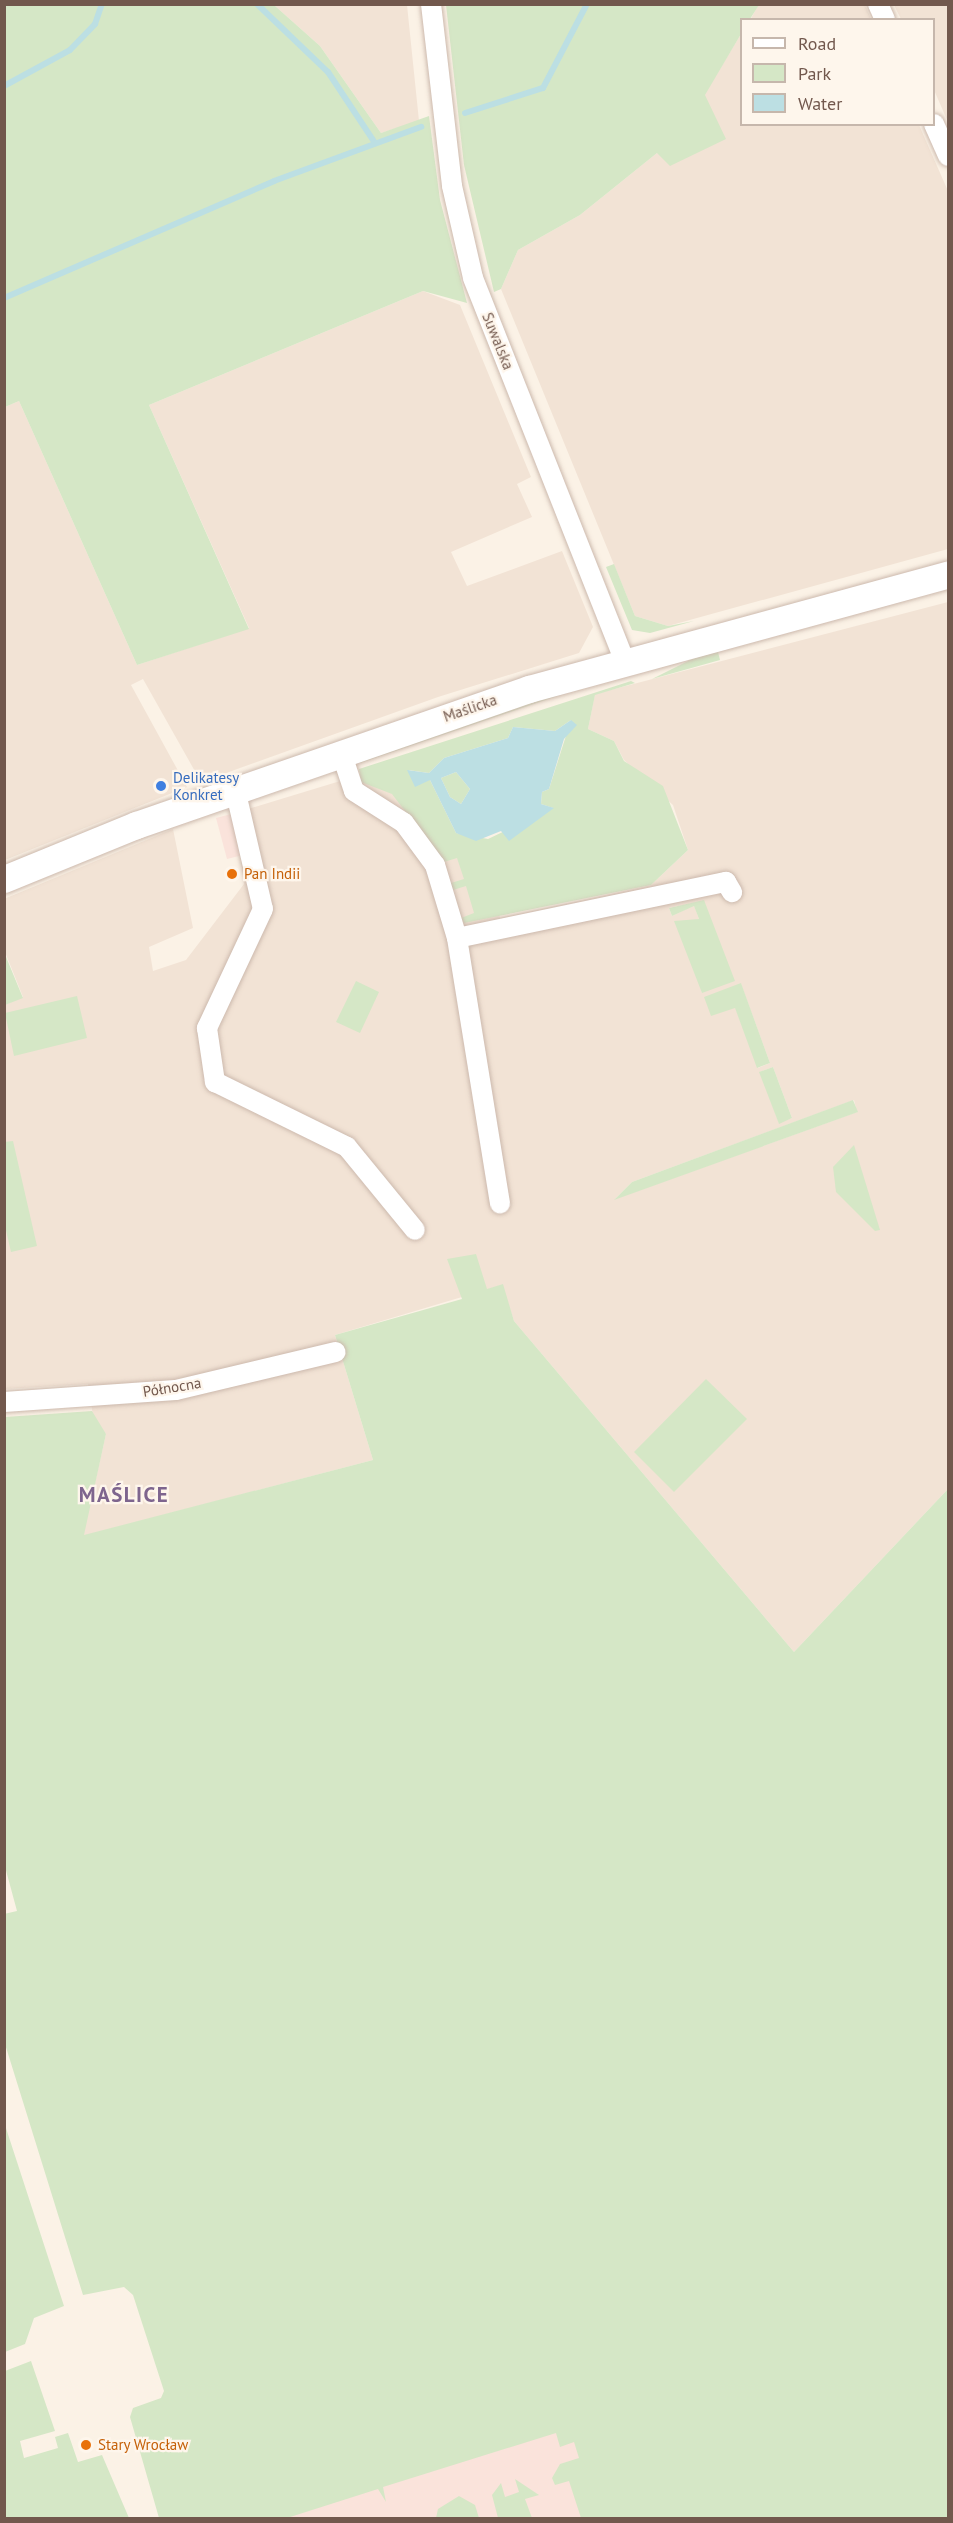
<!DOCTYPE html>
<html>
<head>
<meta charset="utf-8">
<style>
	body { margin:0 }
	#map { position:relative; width:953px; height:2523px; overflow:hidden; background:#fbf2e6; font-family:"PT Sans",sans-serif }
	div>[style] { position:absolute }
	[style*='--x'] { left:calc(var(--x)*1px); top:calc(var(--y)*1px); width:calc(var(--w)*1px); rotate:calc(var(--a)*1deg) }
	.residential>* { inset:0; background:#f2e3d5 }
	.commercial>* { inset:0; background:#fae3db }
	.green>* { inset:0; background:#d5e7c6 }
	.water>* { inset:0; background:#bcdfe3 }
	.stream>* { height:6px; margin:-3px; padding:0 3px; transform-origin:3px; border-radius:3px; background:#bcdfe3 }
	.roads { filter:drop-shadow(0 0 2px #ccb9ad) drop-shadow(0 0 2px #ccb9ad) }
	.street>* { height:20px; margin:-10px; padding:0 10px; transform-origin:10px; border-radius:10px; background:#fff }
	.secondary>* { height:27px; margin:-13.5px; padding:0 13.5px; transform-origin:13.5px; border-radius:13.5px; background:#fff }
	.dots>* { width:16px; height:16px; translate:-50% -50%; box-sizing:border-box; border:3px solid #fef6ec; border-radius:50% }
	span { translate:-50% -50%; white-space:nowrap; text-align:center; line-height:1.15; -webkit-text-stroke:4.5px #fef6ec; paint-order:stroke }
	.street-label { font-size:15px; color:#72584d }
	.shop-label { font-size:15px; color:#366cbe }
	.left { translate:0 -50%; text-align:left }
	.food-label { font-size:15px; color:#c56008 }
	.district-label { font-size:21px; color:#7e658e; font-weight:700; letter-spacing:1.5px }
	.frame { position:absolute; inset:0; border:6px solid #72584d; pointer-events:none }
	.legend { position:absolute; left:740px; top:18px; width:195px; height:108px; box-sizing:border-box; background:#fef6ec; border:2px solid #c6b7ac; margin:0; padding:8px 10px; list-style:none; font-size:18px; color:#72584d }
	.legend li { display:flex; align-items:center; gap:12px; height:30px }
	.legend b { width:30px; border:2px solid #c6b7ac }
</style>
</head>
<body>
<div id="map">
	<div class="residential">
		<i style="clip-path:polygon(759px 4px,865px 5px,871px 19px,750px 20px)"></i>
		<i style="clip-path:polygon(274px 5px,407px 5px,419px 121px,381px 133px,320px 46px)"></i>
		<i style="clip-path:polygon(894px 5px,948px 5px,948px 122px,934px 90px,934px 20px,901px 19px)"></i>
		<i style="clip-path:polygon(741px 34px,742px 124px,919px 125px,948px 191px,948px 549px,668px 626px,635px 616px,501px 289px,518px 250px,580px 215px,657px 153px,704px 95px)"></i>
		<i style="clip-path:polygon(423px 291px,460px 305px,531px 477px,517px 484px,532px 517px,451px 552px,467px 586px,562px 551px,593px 627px,579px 653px,438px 697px,201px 782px,143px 679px,131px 685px,187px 787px,5px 860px,5px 407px,19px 401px,137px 665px,249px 628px,149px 405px)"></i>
		<i style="clip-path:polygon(evenodd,948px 602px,948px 1489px,794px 1652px,514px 1321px,502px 1285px,335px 1335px,373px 1460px,83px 1536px,106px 1434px,94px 1422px,88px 1384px,5px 1389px,4px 1005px,23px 997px,5px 952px,4px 899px,173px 829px,193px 928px,149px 947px,153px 971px,186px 960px,244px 884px,235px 813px,360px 775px,395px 791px,488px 877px,500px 918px,651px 885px,688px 850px,673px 805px,624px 760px,614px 741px,588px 729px,595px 694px,948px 602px,704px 901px,702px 993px,690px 922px,699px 919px,694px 905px,672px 916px,669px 908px,704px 901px,948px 602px,741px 984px,770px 1063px,758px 1068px,735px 1007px,741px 984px,948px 602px,773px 1067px,792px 1118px,779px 1123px,760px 1072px,773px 1067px,948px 602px,854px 1100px,857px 1112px,615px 1199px,632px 1182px,854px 1100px)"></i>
	</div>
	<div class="commercial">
		<i style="clip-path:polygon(235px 813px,243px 855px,227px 859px,216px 818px)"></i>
		<i style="clip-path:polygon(572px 2424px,601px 2518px,277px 2518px)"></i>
	</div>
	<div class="green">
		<i style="clip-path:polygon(4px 5px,274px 5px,320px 46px,381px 133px,429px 116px,440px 200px,467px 303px,423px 291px,149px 405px,249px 629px,137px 665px,19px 401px,5px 407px)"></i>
		<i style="clip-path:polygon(446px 5px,446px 4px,759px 5px,750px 19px,742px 20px,741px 34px,705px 95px,726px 139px,670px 166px,657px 153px,580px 215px,518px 250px,501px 289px,494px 292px,464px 165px)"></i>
		<i style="clip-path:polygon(614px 564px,635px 616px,668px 626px,694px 621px,650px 633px,632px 630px,606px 567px)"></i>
		<i style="clip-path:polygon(718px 652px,720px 660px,652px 679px,694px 658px)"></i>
		<i style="clip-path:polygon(evenodd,631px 681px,635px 683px,595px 695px,588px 729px,614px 741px,624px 761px,663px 786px,688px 850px,651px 885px,464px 923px,461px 918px,474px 913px,466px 886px,453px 890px,451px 883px,464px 879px,457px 858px,444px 862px,392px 794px,361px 782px,359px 769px,631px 681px,571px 720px,549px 789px,542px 792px,541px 804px,553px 808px,488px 839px,456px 833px,430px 780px,408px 770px,429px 773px,444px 758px,508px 738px,513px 727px,555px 731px,571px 720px)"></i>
		<i style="clip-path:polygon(581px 688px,360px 763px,363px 757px,475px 717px)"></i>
		<i style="clip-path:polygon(456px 772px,470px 789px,461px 804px,450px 797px,441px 778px)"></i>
		<i style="clip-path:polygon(704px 900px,735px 981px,702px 993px,674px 921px,699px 919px,694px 906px,672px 916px,669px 908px)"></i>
		<i style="clip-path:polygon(4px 952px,23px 998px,5px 1005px,4px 1005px)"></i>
		<i style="clip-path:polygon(356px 981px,379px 992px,360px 1033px,336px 1022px)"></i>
		<i style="clip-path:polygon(741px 983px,770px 1063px,757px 1068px,735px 1008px,711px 1016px,704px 997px)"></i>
		<i style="clip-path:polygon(77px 996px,87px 1038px,14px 1056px,5px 1013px)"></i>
		<i style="clip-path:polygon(773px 1067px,792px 1118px,779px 1124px,759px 1072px)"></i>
		<i style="clip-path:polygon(853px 1100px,858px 1112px,614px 1200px,632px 1182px)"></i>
		<i style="clip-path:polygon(13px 1141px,37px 1246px,11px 1252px,5px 1226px,4px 1142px)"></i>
		<i style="clip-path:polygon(854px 1145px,880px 1230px,875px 1231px,836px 1192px,833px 1167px)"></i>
		<i style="clip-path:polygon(476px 1254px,487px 1289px,503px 1284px,514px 1321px,794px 1652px,948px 1489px,948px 2518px,581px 2518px,569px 2481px,555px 2485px,552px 2478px,560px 2464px,579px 2458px,574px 2442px,560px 2447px,556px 2433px,383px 2487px,386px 2502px,378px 2489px,287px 2518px,159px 2518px,130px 2417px,133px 2408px,161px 2398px,164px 2391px,133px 2295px,124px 2287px,83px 2295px,5px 2044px,4px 1914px,17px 1911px,4px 1863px,5px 1417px,92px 1411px,106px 1434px,84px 1535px,373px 1460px,335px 1335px,462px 1299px,447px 1259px)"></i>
		<i style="clip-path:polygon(706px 1379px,747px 1419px,674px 1492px,634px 1452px)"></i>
		<i style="clip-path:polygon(4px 2122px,64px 2306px,34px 2318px,25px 2344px,5px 2352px)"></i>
		<i style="clip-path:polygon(31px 2361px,55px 2431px,20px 2441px,24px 2458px,58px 2448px,55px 2437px,68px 2433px,78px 2462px,102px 2455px,129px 2518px,5px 2518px,5px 2371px)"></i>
		<i style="clip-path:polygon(515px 2479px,539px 2495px,525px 2499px,532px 2518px,498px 2518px,492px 2495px,501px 2483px,505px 2497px,519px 2492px)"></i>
		<i style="clip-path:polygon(459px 2496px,475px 2505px,479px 2518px,436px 2518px,438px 2509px)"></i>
	</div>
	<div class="water">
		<i style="clip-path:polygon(evenodd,571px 720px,577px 725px,564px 739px,549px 789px,542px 792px,541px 804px,554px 808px,509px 841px,501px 831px,476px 841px,456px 833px,430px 780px,415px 787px,407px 770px,429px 773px,444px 758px,508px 738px,513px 727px,555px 731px,571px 720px,456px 772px,470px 789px,461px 804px,450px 797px,441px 778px,456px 772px)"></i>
	</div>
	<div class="stream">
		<i style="--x:257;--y:4;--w:98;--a:43.8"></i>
		<i style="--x:328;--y:72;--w:85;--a:56.5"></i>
		<i style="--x:4;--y:86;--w:75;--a:-28.6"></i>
		<i style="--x:70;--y:50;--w:36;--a:-46"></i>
		<i style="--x:95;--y:24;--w:21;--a:-71"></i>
		<i style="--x:465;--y:113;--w:82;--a:-17.8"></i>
		<i style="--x:543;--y:88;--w:95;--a:-62.4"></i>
		<i style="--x:4;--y:298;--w:294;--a:-23.4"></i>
		<i style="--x:274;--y:181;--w:157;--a:-20.2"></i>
	</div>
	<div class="roads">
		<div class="street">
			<i style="--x:431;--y:4;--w:183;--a:83.4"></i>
			<i style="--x:452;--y:186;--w:94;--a:77.1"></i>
			<i style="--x:473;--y:278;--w:412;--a:68.4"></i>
			<i style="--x:878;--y:4;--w:17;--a:66"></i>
			<i style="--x:934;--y:124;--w:35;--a:66"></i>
			<i style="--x:341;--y:752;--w:41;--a:71.6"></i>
			<i style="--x:354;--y:791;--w:59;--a:32.6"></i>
			<i style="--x:404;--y:823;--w:52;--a:53.6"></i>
			<i style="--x:435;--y:865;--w:76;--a:73.2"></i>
			<i style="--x:457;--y:938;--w:269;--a:80.8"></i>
			<i style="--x:235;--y:789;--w:123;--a:76.9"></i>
			<i style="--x:263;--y:909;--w:132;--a:115.2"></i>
			<i style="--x:207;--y:1028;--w:55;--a:81.6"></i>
			<i style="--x:215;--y:1082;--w:147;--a:26.2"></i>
			<i style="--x:347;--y:1147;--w:107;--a:50.7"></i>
			<i style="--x:457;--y:938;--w:275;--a:-11.8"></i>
			<i style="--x:726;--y:882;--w:12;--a:59"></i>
			<i style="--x:4;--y:1402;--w:172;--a:-4"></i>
			<i style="--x:176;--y:1390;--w:164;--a:-13.4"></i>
		</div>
		<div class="secondary">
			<i style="--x:4;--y:879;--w:143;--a:-22.2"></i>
			<i style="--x:136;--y:825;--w:416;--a:-19.1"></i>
			<i style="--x:529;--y:689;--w:434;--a:-15.3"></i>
		</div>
	</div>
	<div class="dots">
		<i style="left:161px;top:786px;background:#3f7fe0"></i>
		<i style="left:232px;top:874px;background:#e8710a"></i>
		<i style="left:86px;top:2445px;background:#e8710a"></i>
	</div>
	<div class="street-label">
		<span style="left:498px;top:341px;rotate:68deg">Suwalska</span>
		<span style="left:470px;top:708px;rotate:-19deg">Maślicka</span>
		<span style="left:172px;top:1387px;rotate:-9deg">Północna</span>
	</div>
	<div class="shop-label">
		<span class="left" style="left:173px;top:786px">Delikatesy<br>Konkret</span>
	</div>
	<div class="food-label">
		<span class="left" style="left:244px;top:874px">Pan Indii</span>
		<span class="left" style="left:98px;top:2445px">Stary Wrocław</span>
	</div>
	<div class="district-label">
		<span style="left:124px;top:1495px">MAŚLICE</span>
	</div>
	<div class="frame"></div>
	<ul class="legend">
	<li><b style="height:8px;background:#fff"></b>Road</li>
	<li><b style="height:16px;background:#d5e7c6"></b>Park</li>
	<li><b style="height:16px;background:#bcdfe3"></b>Water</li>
	</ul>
</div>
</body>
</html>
